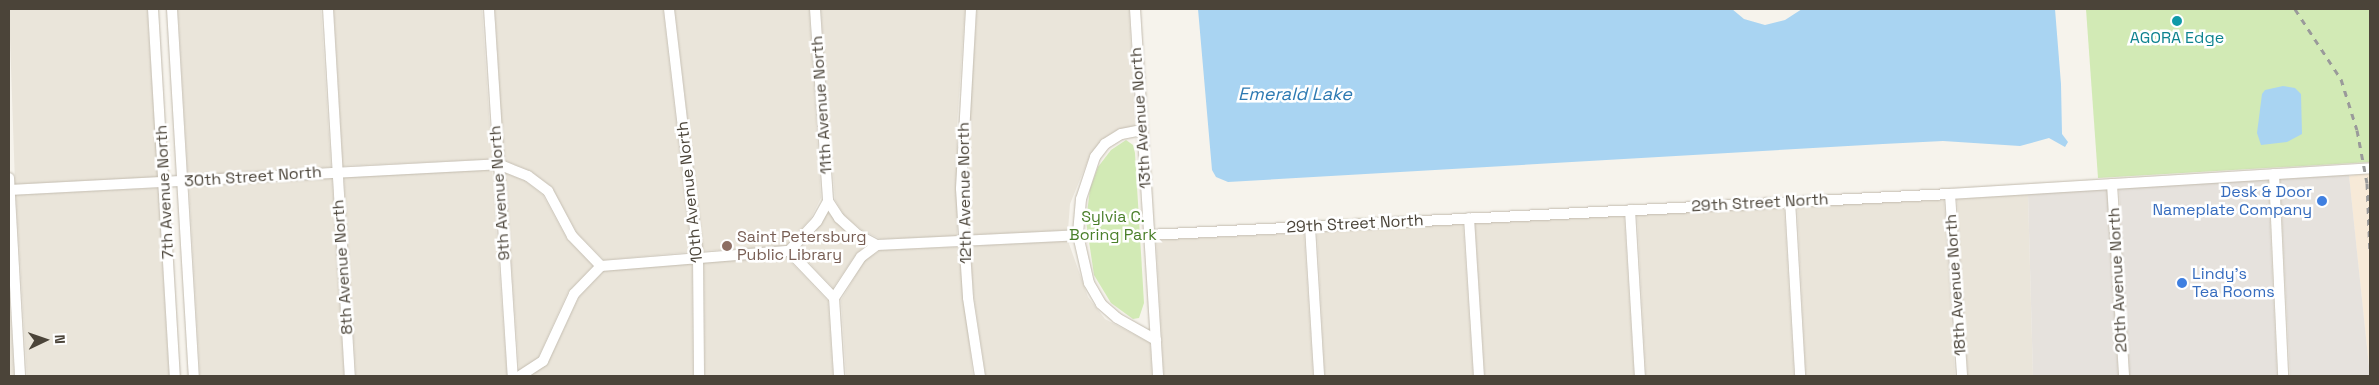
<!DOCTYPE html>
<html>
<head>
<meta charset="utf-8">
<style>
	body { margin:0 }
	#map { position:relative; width:2379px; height:385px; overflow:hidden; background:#f6f3ec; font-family:"Space Grotesk",sans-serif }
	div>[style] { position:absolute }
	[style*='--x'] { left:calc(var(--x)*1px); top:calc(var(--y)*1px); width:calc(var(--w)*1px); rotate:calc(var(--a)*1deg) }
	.residential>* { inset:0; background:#eae5da }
	.commercial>* { inset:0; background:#f7ead8 }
	.industrial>* { inset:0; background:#e6e2dd }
	.green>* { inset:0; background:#d2eab5 }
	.water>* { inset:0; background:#a9d4f2 }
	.roads { filter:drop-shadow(0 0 1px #c2bbae) drop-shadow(0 0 1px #c2bbae) }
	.minor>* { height:10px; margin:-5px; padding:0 5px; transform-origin:5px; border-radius:5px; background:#fff }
	.rail>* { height:3px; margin-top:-1.5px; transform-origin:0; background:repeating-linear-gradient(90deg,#9a9a9a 0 6px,transparent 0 12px) }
	.dots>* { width:14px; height:14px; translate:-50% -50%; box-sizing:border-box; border:2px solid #fff; border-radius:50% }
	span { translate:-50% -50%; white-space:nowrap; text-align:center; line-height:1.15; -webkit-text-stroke:5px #fff; paint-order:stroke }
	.culture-label { font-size:16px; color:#0d838f }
	.street-label { font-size:16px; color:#4b4439 }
	.shop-label { font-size:16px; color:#366cbe }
	.right { translate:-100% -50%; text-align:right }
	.left { translate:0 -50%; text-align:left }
	.park-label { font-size:16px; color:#4a7f2a }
	.education-label { font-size:16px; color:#785e54 }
	.water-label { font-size:18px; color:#2e7ab2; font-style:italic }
	.frame { position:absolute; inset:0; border:10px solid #4b4439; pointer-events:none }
	.north { position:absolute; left:20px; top:315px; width:50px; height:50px; -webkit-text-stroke:4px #fff; paint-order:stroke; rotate:87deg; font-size:14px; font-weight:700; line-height:20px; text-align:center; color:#4b4439 }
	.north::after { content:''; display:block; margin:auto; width:18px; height:22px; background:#4b4439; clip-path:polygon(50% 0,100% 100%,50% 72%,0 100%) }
</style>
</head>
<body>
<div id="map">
	<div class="residential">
		<i style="clip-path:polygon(9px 9px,147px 9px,158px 177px,15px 184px)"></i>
		<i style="clip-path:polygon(178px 9px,321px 9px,331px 167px,188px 176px)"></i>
		<i style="clip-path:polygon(334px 9px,482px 9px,492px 159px,343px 166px)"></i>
		<i style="clip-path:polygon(495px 9px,663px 9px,691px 252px,604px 260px,577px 233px,552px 187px,531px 171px,504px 160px)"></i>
		<i style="clip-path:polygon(675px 9px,809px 9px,821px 198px,811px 218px,786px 246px,703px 251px)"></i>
		<i style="clip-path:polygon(821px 9px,965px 9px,957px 126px,957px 236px,880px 239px,862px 230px,844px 215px,835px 200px)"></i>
		<i style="clip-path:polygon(977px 9px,1129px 9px,1135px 126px,1117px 130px,1101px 140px,1090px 155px,1070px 204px,1068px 230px,969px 235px,969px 126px)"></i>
		<i style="clip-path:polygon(492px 170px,507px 376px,356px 376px,344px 177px)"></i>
		<i style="clip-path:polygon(505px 173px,525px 181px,543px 195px,567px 239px,593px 266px,568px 292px,538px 358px,519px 370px)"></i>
		<i style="clip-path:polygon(332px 178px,344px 376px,200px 376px,189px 187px)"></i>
		<i style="clip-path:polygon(158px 188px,169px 376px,27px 376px,16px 195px)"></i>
		<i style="clip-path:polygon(2028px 194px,2033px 376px,1968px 376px,1957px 199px)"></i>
		<i style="clip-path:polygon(1944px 200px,1955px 376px,1806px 376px,1797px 205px)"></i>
		<i style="clip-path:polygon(1784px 206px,1794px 376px,1646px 376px,1637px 215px)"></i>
		<i style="clip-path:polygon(828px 212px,854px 239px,866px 245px,856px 254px,833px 288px,798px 251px)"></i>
		<i style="clip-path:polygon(1624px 215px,1634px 376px,1485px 376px,1475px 223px)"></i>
		<i style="clip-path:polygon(1463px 223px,1473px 376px,1325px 376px,1317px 232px)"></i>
		<i style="clip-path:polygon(1304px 233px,1313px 376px,1164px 376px,1156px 240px)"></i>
		<i style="clip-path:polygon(1068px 241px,1088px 297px,1105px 319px,1150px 343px,1152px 376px,986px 376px,974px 297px,970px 246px)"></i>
		<i style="clip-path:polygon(958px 247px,973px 376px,846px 376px,841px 300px,865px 260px,881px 250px)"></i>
		<i style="clip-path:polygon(786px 257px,828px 301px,833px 376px,705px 376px,704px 262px)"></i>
		<i style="clip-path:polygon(692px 263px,693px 376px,530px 376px,548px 363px,579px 297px,604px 271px)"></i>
		<i style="clip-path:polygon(9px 283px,14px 376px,9px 376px)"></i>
	</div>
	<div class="commercial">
		<i style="clip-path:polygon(2362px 174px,2370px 174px,2370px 376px,2349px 176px)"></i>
	</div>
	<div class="industrial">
		<i style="clip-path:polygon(2349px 175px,2370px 376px,2290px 376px,2280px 179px)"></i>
		<i style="clip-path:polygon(2268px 180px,2277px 376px,2130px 376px,2119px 188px)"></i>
		<i style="clip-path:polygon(2107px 189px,2118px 376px,2033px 376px,2028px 194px)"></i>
	</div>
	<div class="green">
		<i style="clip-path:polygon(2086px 9px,2370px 9px,2370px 162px,2098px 178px)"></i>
		<i style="clip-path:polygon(1126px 140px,1133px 145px,1135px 153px,1144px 303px,1139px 318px,1133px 319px,1111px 303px,1094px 275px,1086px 221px,1090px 189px,1098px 167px,1111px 150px)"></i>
	</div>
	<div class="water">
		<i style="clip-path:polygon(1198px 9px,1732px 9px,1744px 19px,1765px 25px,1785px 20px,1802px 9px,2055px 9px,2061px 84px,2062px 134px,2068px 142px,2065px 147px,2049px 138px,2020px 146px,1943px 141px,1883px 144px,1228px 182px,1216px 177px,1212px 170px)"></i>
		<i style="clip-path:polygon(2283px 86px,2295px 88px,2301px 94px,2302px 134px,2287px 142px,2261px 145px,2257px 133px,2262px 94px,2265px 90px)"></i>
	</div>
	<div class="roads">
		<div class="minor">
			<i style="--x:153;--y:9;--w:368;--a:86.6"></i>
			<i style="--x:172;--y:9;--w:368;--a:86.6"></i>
			<i style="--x:328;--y:9;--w:368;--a:86.6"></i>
			<i style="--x:489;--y:9;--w:368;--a:86.3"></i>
			<i style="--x:669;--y:9;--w:250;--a:83.3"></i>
			<i style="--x:698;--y:257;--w:119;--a:89.5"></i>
			<i style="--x:815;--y:9;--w:192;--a:86.1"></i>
			<i style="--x:828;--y:201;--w:20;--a:57"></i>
			<i style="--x:839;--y:218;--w:25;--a:42"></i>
			<i style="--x:858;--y:235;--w:21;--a:28"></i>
			<i style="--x:877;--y:245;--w:201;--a:-2.8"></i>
			<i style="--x:971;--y:9;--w:180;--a:93.2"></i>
			<i style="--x:961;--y:189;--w:109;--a:86.3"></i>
			<i style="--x:968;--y:298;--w:79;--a:81.3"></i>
			<i style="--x:1135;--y:9;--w:368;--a:86.4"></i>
			<i style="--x:1142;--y:130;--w:21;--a:169"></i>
			<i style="--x:1121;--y:134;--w:19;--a:148"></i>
			<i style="--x:1105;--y:144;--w:16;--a:128"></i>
			<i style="--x:1095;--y:157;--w:44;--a:108.4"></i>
			<i style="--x:1081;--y:199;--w:36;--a:95"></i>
			<i style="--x:1078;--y:235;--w:49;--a:77.1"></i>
			<i style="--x:1089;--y:283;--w:24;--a:60"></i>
			<i style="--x:1101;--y:304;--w:21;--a:41"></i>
			<i style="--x:1117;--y:318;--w:45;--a:29.4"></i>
			<i style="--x:2274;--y:174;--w:202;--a:87.4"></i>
			<i style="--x:9;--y:178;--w:198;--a:86.8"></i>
			<i style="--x:2112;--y:184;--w:192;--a:86.4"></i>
			<i style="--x:9;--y:190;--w:490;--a:-3"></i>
			<i style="--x:498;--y:164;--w:32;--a:22"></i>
			<i style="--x:528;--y:176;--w:25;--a:37"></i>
			<i style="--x:548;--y:191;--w:51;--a:61.9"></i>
			<i style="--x:572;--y:236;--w:42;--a:46"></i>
			<i style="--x:601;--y:266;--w:39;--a:134"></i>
			<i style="--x:574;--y:294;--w:74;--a:114.8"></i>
			<i style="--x:543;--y:361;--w:27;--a:147"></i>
			<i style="--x:1950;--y:194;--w:182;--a:86.2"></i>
			<i style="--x:1790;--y:200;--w:176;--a:86.7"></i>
			<i style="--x:1630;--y:210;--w:166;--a:86.6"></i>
			<i style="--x:1469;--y:218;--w:158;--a:86.4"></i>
			<i style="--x:1310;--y:227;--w:149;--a:86.5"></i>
			<i style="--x:1149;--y:235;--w:802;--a:-2.93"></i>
			<i style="--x:1950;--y:194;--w:421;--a:-3.5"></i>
			<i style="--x:789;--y:251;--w:65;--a:46.2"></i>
			<i style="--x:601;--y:266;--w:189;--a:-4.6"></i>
			<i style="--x:789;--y:251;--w:41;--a:-47"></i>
			<i style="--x:817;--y:221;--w:23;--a:-61"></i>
			<i style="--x:834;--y:298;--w:78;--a:86.3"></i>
			<i style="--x:834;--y:298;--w:49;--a:-56.6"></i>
			<i style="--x:861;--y:257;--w:20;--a:-37"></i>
		</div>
	</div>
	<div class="rail">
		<i style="--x:2295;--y:9;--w:84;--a:56.7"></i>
		<i style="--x:2341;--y:79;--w:53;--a:72.6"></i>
		<i style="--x:2357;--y:130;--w:54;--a:79.3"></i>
		<i style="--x:2367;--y:183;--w:71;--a:87.6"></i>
	</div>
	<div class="dots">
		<i style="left:2177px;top:21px;background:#0f9aa8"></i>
		<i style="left:2322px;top:201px;background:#3f7fe0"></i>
		<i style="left:727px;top:246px;background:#8d6e63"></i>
		<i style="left:2182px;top:283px;background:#3f7fe0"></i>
	</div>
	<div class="culture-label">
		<span style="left:2177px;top:38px">AGORA Edge</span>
	</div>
	<div class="street-label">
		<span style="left:822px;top:105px;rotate:-94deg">11th Avenue North</span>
		<span style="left:1141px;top:118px;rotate:-94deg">13th Avenue North</span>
		<span style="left:253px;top:177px;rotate:-4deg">30th Street North</span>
		<span style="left:165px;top:192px;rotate:-93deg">7th Avenue North</span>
		<span style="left:690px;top:192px;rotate:-96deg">10th Avenue North</span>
		<span style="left:500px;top:193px;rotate:-94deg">9th Avenue North</span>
		<span style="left:965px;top:193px;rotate:-91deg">12th Avenue North</span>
		<span style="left:1760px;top:203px;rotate:-3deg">29th Street North</span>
		<span style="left:1355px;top:224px;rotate:-3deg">29th Street North</span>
		<span style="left:343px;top:267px;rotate:-94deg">8th Avenue North</span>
		<span style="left:2118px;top:280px;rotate:-93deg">20th Avenue North</span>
		<span style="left:1956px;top:285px;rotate:-94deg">18th Avenue North</span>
	</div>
	<div class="shop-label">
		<span class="right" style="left:2312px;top:201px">Desk &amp; Door<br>Nameplate Company</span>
		<span class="left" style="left:2192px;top:283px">Lindy's<br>Tea Rooms</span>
	</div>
	<div class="park-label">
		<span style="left:1113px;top:226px">Sylvia C.<br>Boring Park</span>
	</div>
	<div class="education-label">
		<span class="left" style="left:737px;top:246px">Saint Petersburg<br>Public Library</span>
	</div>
	<div class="water-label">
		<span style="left:1295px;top:94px">Emerald Lake</span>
	</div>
	<div class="frame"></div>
	<div class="north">N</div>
</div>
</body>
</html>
